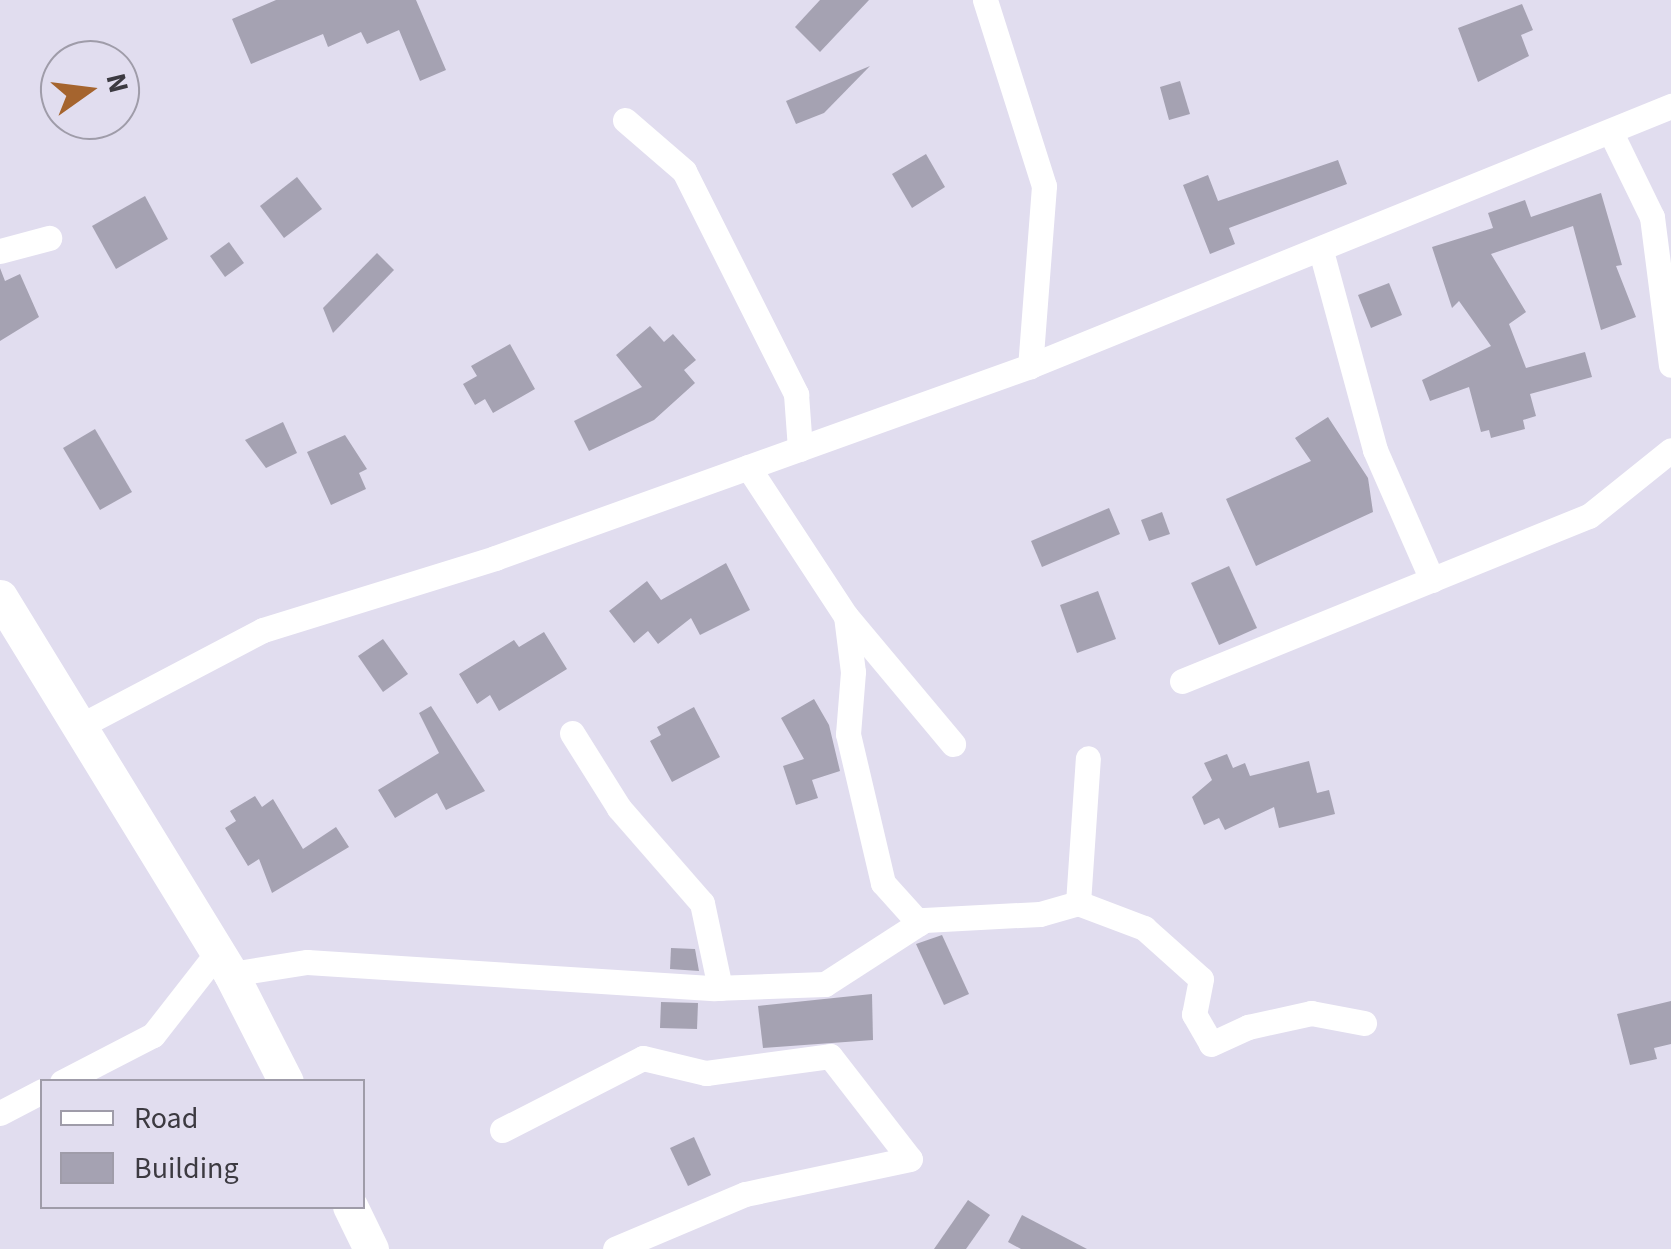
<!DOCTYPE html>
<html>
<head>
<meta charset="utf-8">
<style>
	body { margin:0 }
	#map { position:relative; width:1671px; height:1249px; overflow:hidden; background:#e1ddef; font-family:"Source Sans 3",sans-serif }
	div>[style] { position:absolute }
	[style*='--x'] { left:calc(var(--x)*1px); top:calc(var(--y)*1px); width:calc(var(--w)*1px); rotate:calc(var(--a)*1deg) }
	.building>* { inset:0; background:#a5a2b2 }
	.street>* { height:25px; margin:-12.5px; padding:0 12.5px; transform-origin:12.5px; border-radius:12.5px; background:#fff }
	.secondary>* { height:35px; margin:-17.5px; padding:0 17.5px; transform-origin:17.5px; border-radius:17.5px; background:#fff }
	span { translate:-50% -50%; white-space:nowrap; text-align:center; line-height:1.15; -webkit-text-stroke:10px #e1ddef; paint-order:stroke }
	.legend { position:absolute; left:40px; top:1079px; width:325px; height:130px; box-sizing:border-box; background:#e1ddef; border:2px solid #9f9ca9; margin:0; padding:12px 18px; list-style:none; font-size:30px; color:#3c3a41 }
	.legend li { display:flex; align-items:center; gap:20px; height:50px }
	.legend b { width:50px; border:2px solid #9f9ca9 }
	.north { position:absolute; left:40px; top:40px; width:100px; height:100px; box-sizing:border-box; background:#e1ddef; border:2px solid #9f9ca9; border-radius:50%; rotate:76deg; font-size:28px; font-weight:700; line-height:40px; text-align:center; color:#3c3a41 }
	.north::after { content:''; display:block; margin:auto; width:35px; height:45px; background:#a5642e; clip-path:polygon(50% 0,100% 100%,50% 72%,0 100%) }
</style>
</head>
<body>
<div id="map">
	<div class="building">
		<i style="clip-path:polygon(276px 0,416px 0,446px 70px,420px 81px,399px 30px,367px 44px,361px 32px,328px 47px,323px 34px,251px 64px,232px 19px)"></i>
		<i style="clip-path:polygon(820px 0,869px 0,820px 52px,795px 27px)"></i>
		<i style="clip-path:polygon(1522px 4px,1533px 30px,1521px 35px,1529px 56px,1478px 82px,1458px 28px)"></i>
		<i style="clip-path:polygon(870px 66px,824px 113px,796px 124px,786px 101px)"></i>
		<i style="clip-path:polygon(1180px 81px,1190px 114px,1169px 120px,1160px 87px)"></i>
		<i style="clip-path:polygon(926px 154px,945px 187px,912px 208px,892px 174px)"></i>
		<i style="clip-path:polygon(1338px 160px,1347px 184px,1229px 228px,1235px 244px,1210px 254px,1183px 185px,1208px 175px,1218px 201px)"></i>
		<i style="clip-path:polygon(297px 177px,322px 209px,284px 238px,260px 206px)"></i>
		<i style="clip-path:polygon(1601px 193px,1622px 265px,1616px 266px,1636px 317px,1601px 330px,1573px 226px,1491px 254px,1526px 312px,1509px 324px,1526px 368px,1585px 352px,1592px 377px,1530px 394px,1536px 416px,1523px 420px,1525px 429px,1491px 438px,1489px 430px,1481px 432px,1469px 387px,1430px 401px,1422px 380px,1491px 346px,1459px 301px,1452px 308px,1432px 247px,1493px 228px,1488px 213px,1525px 200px,1531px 217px)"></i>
		<i style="clip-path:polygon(145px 196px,168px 239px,116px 269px,92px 226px)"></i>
		<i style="clip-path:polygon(229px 242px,244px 263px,225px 277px,210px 256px)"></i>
		<i style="clip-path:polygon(377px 253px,394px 270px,333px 333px,323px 308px)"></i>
		<i style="clip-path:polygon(0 268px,5px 281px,20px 274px,39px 317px,0 341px)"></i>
		<i style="clip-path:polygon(1389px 283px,1402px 315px,1371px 328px,1358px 295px)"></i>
		<i style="clip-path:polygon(650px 326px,664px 342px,673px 334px,696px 360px,684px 370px,695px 383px,654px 420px,589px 451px,574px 421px,642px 387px,616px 355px)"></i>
		<i style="clip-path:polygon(510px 344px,535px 389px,493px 413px,485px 399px,475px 405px,463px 384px,477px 376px,471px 366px)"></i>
		<i style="clip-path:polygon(1328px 417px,1368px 478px,1373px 512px,1256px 566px,1226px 499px,1311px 461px,1295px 438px)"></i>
		<i style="clip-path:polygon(283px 422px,297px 453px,266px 468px,245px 440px)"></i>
		<i style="clip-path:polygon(95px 429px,132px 492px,100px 510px,63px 448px)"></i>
		<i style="clip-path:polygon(345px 435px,367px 469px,359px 473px,366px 489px,331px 505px,307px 452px)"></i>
		<i style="clip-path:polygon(1109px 508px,1120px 534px,1042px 567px,1031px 541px)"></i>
		<i style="clip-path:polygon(1162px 512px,1170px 534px,1149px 541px,1141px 520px)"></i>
		<i style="clip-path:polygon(726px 563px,750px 610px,700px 635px,691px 618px,658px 644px,648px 631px,634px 643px,609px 611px,647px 581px,661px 600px)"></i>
		<i style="clip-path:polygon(1229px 566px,1257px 628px,1219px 645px,1191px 583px)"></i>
		<i style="clip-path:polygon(1098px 591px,1116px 639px,1077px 653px,1060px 605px)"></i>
		<i style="clip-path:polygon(544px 632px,567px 669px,499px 711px,490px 695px,477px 704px,459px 674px,514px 640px,519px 647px)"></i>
		<i style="clip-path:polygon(383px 639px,408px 674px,383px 692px,358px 656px)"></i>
		<i style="clip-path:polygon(814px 699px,829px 725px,840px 771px,812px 780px,818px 798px,796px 805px,783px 766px,804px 759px,781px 718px)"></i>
		<i style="clip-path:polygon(431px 706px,485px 791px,446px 810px,437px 793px,395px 818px,378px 790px,439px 753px,419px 713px)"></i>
		<i style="clip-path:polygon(694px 707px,720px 757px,672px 782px,650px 741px,661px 735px,657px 727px)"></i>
		<i style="clip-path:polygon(1227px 754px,1233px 768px,1245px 763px,1250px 776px,1309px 761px,1317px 793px,1329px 790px,1335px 814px,1279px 828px,1274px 807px,1225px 830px,1219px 818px,1204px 825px,1192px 797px,1212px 780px,1204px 763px)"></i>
		<i style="clip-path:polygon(255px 796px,262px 807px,273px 799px,303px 849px,336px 827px,349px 847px,272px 893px,259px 859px,248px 866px,225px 828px,236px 821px,230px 811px)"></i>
		<i style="clip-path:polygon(942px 935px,969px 994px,944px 1005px,916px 944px)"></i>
		<i style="clip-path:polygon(671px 948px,695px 949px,699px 971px,670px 969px)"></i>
		<i style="clip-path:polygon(872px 994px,873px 1040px,763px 1048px,758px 1006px)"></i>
		<i style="clip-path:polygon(1671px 1001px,1671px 1044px,1654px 1048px,1657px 1059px,1630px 1065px,1617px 1014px)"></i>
		<i style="clip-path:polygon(661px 1002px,698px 1003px,697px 1029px,660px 1028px)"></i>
		<i style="clip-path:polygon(694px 1137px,711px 1175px,688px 1186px,670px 1148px)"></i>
		<i style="clip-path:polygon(968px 1200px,990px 1215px,966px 1249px,934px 1249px)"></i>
		<i style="clip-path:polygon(1022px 1215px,1087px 1249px,1021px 1249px,1008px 1242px)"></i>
	</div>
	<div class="street">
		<i style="--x:985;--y:0;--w:195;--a:72.4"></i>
		<i style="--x:1044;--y:186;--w:181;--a:94.4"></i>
		<i style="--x:625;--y:120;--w:78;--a:40.8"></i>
		<i style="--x:684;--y:171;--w:250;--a:63.3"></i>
		<i style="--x:796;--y:394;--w:55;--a:85.8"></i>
		<i style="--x:1612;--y:135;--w:91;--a:64"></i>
		<i style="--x:1652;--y:217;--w:149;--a:82.7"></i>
		<i style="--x:0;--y:251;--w:51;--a:-14.9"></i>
		<i style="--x:1321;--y:251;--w:206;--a:74.8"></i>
		<i style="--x:1375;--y:450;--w:142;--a:66.3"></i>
		<i style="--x:748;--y:467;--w:178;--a:56.7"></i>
		<i style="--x:846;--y:616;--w:167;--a:50.1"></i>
		<i style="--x:846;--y:616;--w:56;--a:82.9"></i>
		<i style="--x:853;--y:672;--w:62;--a:94.6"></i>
		<i style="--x:848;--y:734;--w:153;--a:76.8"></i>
		<i style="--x:883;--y:883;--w:54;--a:48"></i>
		<i style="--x:1182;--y:681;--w:439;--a:-22.1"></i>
		<i style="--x:1589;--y:516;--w:105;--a:-38.8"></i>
		<i style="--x:82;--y:725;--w:204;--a:-27.7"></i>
		<i style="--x:263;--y:630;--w:243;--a:-17.2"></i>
		<i style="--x:495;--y:558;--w:568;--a:-19.74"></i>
		<i style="--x:1030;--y:366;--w:692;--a:-22.08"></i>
		<i style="--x:572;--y:733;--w:89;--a:57.9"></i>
		<i style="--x:619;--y:808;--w:126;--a:48.9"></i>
		<i style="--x:702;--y:903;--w:87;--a:78"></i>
		<i style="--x:1078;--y:903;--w:71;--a:20.7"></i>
		<i style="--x:1144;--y:928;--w:76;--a:41.8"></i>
		<i style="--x:1201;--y:979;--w:36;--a:101"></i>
		<i style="--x:1194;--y:1014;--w:34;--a:60"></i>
		<i style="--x:1211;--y:1044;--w:41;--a:-24.7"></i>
		<i style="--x:1248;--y:1027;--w:65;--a:-12.5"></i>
		<i style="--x:1311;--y:1013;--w:54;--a:10.7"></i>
		<i style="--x:231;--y:974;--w:77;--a:-9"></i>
		<i style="--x:307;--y:962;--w:408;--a:3.7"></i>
		<i style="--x:714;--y:988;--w:111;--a:-2.1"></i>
		<i style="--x:825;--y:984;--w:118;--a:-32.9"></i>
		<i style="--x:924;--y:920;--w:116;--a:-3"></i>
		<i style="--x:1040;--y:914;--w:40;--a:-16"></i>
		<i style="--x:1078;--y:903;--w:145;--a:-86.1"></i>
		<i style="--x:62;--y:1082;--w:102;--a:-27.3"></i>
		<i style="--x:153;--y:1035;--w:104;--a:-52"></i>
		<i style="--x:0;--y:1113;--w:47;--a:-27.6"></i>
		<i style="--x:502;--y:1130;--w:158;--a:-27.1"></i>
		<i style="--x:643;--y:1058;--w:65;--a:13.4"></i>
		<i style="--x:706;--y:1073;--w:125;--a:-7.8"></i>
		<i style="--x:830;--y:1056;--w:130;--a:52.2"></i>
		<i style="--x:910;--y:1159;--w:169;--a:168"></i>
		<i style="--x:745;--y:1194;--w:141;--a:157.1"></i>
	</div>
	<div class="secondary">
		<i style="--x:0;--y:597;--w:442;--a:58.5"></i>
		<i style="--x:231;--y:974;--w:121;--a:63"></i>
		<i style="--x:350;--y:1206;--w:48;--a:64"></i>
	</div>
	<ul class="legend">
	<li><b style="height:12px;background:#fff"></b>Road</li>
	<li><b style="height:28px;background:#a5a2b2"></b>Building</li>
	</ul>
	<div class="north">N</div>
</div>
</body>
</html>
